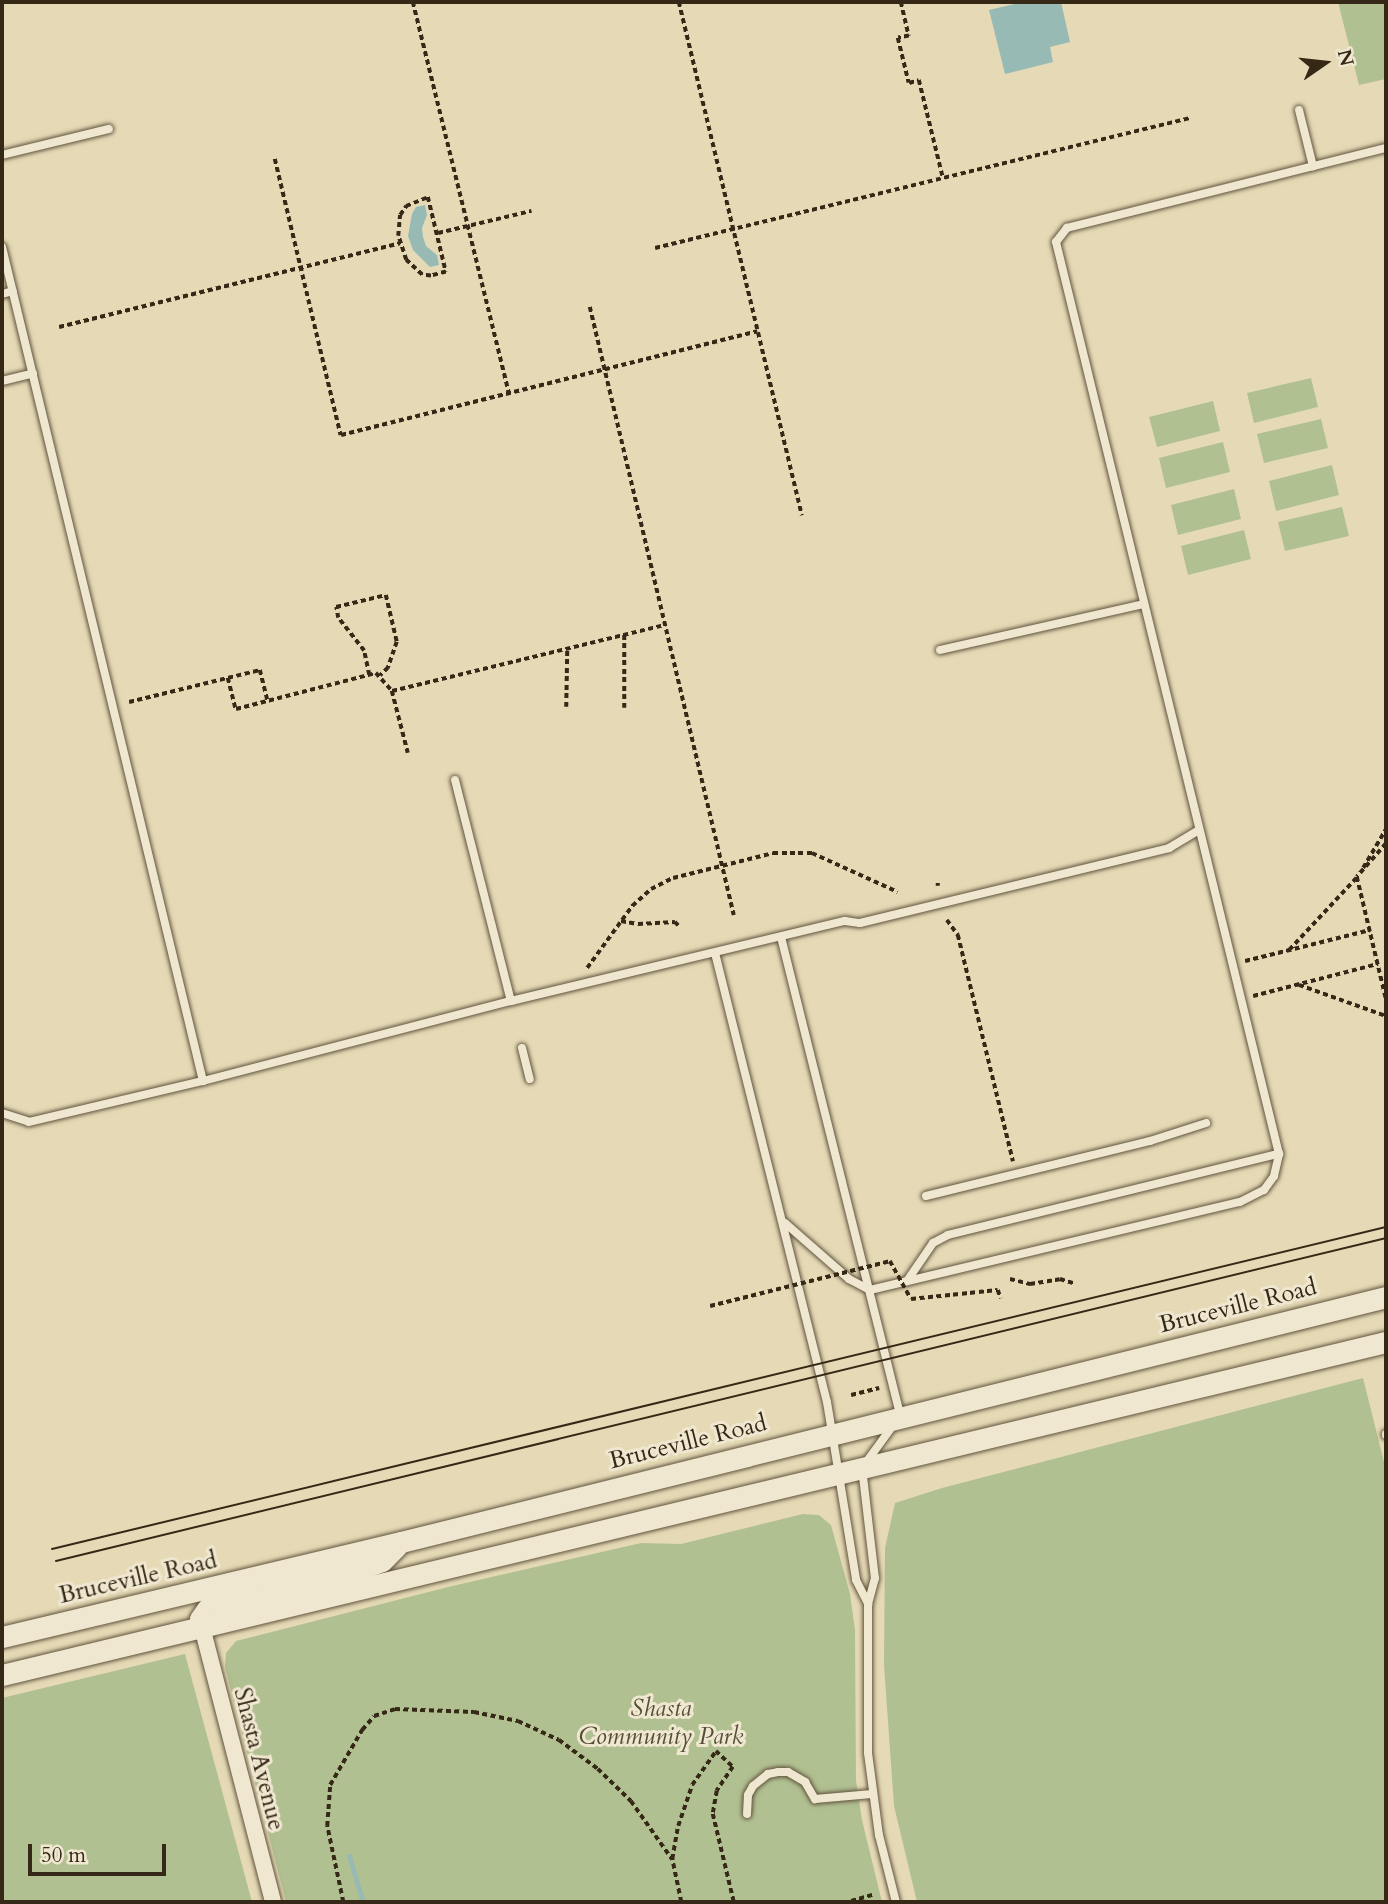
<!DOCTYPE html>
<html>
<head>
<meta charset="utf-8">
<style>
	body { margin:0 }
	#map { position:relative; width:1388px; height:1904px; overflow:hidden; background:#e6dab6; font-family:Cardo,serif }
	div>[style] { position:absolute }
	[style*='--x'] { left:calc(var(--x)*1px); top:calc(var(--y)*1px); width:calc(var(--w)*1px); rotate:calc(var(--a)*1deg) }
	.green>* { inset:0; background:#b1c091 }
	.water>* { inset:0; background:#97bab4 }
	.stream>* { height:5px; margin:-2.5px; padding:0 2.5px; transform-origin:2.5px; border-radius:2.5px; background:#97bab4 }
	.path>* { height:3.5px; margin-top:-1.75px; transform-origin:0; background:repeating-linear-gradient(90deg,#352816 0 5px,transparent 0 8.5px) }
	.roads { filter:drop-shadow(0 0 2px #61543e) drop-shadow(0 0 2px #61543e) }
	.service>* { height:8px; margin:-4px; padding:0 4px; transform-origin:4px; border-radius:4px; background:#efe7d0 }
	.minor>* { height:16px; margin:-8px; padding:0 8px; transform-origin:8px; border-radius:8px; background:#efe7d0 }
	.secondary>* { height:21px; margin:-10.5px; padding:0 10.5px; transform-origin:10.5px; border-radius:10.5px; background:#efe7d0 }
	.tram>* { height:2px; margin:-1px; padding:0 1px; transform-origin:1px; border-radius:1px; background:#352816 }
	.path-bridge>* { height:3.5px; margin-top:-1.75px; transform-origin:0; background:repeating-linear-gradient(90deg,#352816 0 5px,transparent 0 8.5px) }
	span { translate:-50% -50%; white-space:nowrap; text-align:center; line-height:1.15; -webkit-text-stroke:6px #efe7d0; paint-order:stroke }
	.street-label { font-size:24px; color:#352816 }
	.park-label { font-size:24px; color:#544e35; font-style:italic }
	.frame { position:absolute; inset:0; border:4px solid #352816; pointer-events:none }
	.north { position:absolute; left:1290px; top:28px; width:70px; height:70px; -webkit-text-stroke:5px #efe7d0; paint-order:stroke; rotate:76deg; font-size:19px; font-weight:700; line-height:28px; text-align:center; color:#352816 }
	.north::after { content:''; display:block; margin:auto; width:24px; height:32px; background:#352816; clip-path:polygon(50% 0,100% 100%,50% 72%,0 100%) }
	.scale { position:absolute; left:28px; top:1844px; width:138px; height:32px; box-sizing:border-box; border:4px solid #352816; border-top:0; padding-left:9px; font-size:21px; line-height:24px; white-space:nowrap; color:#352816; -webkit-text-stroke:5px #efe7d0; paint-order:stroke }
</style>
</head>
<body>
<div id="map">
	<div class="green">
		<i style="clip-path:polygon(1338px 2px,1386px 2px,1386px 79px,1359px 85px)"></i>
		<i style="clip-path:polygon(1311px 378px,1318px 407px,1254px 423px,1247px 393px)"></i>
		<i style="clip-path:polygon(1213px 401px,1220px 431px,1157px 447px,1149px 417px)"></i>
		<i style="clip-path:polygon(1321px 419px,1328px 448px,1264px 463px,1257px 434px)"></i>
		<i style="clip-path:polygon(1223px 442px,1230px 472px,1166px 488px,1159px 458px)"></i>
		<i style="clip-path:polygon(1332px 465px,1339px 495px,1276px 511px,1269px 481px)"></i>
		<i style="clip-path:polygon(1234px 489px,1241px 519px,1178px 535px,1171px 505px)"></i>
		<i style="clip-path:polygon(1342px 507px,1349px 536px,1285px 551px,1278px 522px)"></i>
		<i style="clip-path:polygon(1244px 530px,1251px 559px,1188px 575px,1181px 546px)"></i>
		<i style="clip-path:polygon(1363px 1378px,1386px 1470px,1386px 1902px,917px 1902px,894px 1806px,884px 1665px,885px 1548px,895px 1503px,942px 1488px)"></i>
		<i style="clip-path:polygon(803px 1514px,819px 1515px,831px 1525px,850px 1594px,855px 1630px,856px 1781px,862px 1820px,882px 1902px,286px 1902px,225px 1667px,226px 1653px,236px 1641px,448px 1587px,641px 1543px,681px 1544px)"></i>
		<i style="clip-path:polygon(185px 1654px,252px 1902px,2px 1902px,2px 1698px)"></i>
	</div>
	<div class="water">
		<i style="clip-path:polygon(1023px 2px,1061px 2px,1070px 42px,1050px 47px,1053px 62px,1005px 74px,989px 10px)"></i>
		<i style="clip-path:polygon(425px 205px,427px 215px,422px 228px,423px 237px,426px 246px,437px 255px,439px 265px,430px 267px,413px 250px,408px 236px,412px 214px,416px 207px)"></i>
	</div>
	<div class="stream">
		<i style="--x:349;--y:1856;--w:48;--a:73.1"></i>
	</div>
	<div class="path">
		<i style="--x:413;--y:2;--w:402;--a:76.2"></i>
		<i style="--x:679;--y:2;--w:528;--a:76.52"></i>
		<i style="--x:901;--y:2;--w:35;--a:77"></i>
		<i style="--x:909;--y:36;--w:11;--a:170"></i>
		<i style="--x:898;--y:38;--w:46;--a:76.3"></i>
		<i style="--x:909;--y:83;--w:10;--a:-17"></i>
		<i style="--x:919;--y:80;--w:101;--a:76.2"></i>
		<i style="--x:275;--y:159;--w:284;--a:76.6"></i>
		<i style="--x:341;--y:435;--w:429;--a:-14"></i>
		<i style="--x:428;--y:197;--w:77;--a:76.5"></i>
		<i style="--x:446;--y:272;--w:16;--a:165"></i>
		<i style="--x:431;--y:276;--w:9;--a:-174"></i>
		<i style="--x:422;--y:275;--w:22;--a:-137"></i>
		<i style="--x:406;--y:260;--w:25;--a:-108"></i>
		<i style="--x:398;--y:236;--w:21;--a:-85"></i>
		<i style="--x:400;--y:215;--w:11;--a:-56"></i>
		<i style="--x:406;--y:206;--w:24;--a:-22"></i>
		<i style="--x:438;--y:233;--w:96;--a:-13.3"></i>
		<i style="--x:655;--y:248;--w:551;--a:-13.66"></i>
		<i style="--x:590;--y:307;--w:625;--a:76.68"></i>
		<i style="--x:59;--y:327;--w:351;--a:-13.8"></i>
		<i style="--x:369;--y:675;--w:25;--a:-102"></i>
		<i style="--x:364;--y:651;--w:42;--a:-128.2"></i>
		<i style="--x:338;--y:618;--w:11;--a:-100"></i>
		<i style="--x:336;--y:607;--w:51;--a:-13.5"></i>
		<i style="--x:386;--y:595;--w:48;--a:76.8"></i>
		<i style="--x:397;--y:642;--w:28;--a:109"></i>
		<i style="--x:388;--y:668;--w:11;--a:135"></i>
		<i style="--x:228;--y:678;--w:32;--a:76"></i>
		<i style="--x:236;--y:709;--w:145;--a:-14.4"></i>
		<i style="--x:376;--y:673;--w:24;--a:48"></i>
		<i style="--x:392;--y:691;--w:64;--a:75.5"></i>
		<i style="--x:392;--y:691;--w:281;--a:-13.6"></i>
		<i style="--x:129;--y:702;--w:135;--a:-13.7"></i>
		<i style="--x:260;--y:670;--w:32;--a:76"></i>
		<i style="--x:566;--y:707;--w:57;--a:-89"></i>
		<i style="--x:624;--y:708;--w:73;--a:-90"></i>
		<i style="--x:1386;--y:844;--w:44;--a:131.3"></i>
		<i style="--x:1357;--y:877;--w:125;--a:76.6"></i>
		<i style="--x:1363;--y:868;--w:45;--a:-59.5"></i>
		<i style="--x:938;--y:883;--w:3;--a:90"></i>
		<i style="--x:947;--y:920;--w:19;--a:54"></i>
		<i style="--x:958;--y:935;--w:233;--a:76.3"></i>
		<i style="--x:621;--y:921;--w:17;--a:10"></i>
		<i style="--x:638;--y:924;--w:37;--a:-3"></i>
		<i style="--x:675;--y:922;--w:7;--a:45"></i>
		<i style="--x:1289;--y:950;--w:100;--a:-47"></i>
		<i style="--x:1245;--y:961;--w:129;--a:-13.9"></i>
		<i style="--x:587;--y:968;--w:77;--a:-54"></i>
		<i style="--x:632;--y:906;--w:25;--a:-42"></i>
		<i style="--x:651;--y:889;--w:25;--a:-27"></i>
		<i style="--x:673;--y:878;--w:103;--a:-14"></i>
		<i style="--x:773;--y:853;--w:39;--a:0"></i>
		<i style="--x:812;--y:853;--w:94;--a:24.4"></i>
		<i style="--x:1299;--y:985;--w:92;--a:19.6"></i>
		<i style="--x:1253;--y:996;--w:129;--a:-14.4"></i>
		<i style="--x:1010;--y:1279;--w:21;--a:14"></i>
		<i style="--x:1030;--y:1284;--w:30;--a:-9"></i>
		<i style="--x:1060;--y:1279;--w:14;--a:17"></i>
		<i style="--x:851;--y:1395;--w:29;--a:-14"></i>
		<i style="--x:851;--y:1901;--w:22;--a:-16"></i>
		<i style="--x:343;--y:1902;--w:78;--a:-101.9"></i>
		<i style="--x:327;--y:1826;--w:41;--a:-85.8"></i>
		<i style="--x:330;--y:1785;--w:64;--a:-59.8"></i>
		<i style="--x:362;--y:1730;--w:18;--a:-49"></i>
		<i style="--x:374;--y:1716;--w:22;--a:-18"></i>
		<i style="--x:395;--y:1709;--w:79;--a:2.2"></i>
		<i style="--x:474;--y:1712;--w:45;--a:11.6"></i>
		<i style="--x:518;--y:1721;--w:45;--a:24.9"></i>
		<i style="--x:559;--y:1740;--w:49;--a:36.6"></i>
		<i style="--x:598;--y:1769;--w:46;--a:44.1"></i>
		<i style="--x:631;--y:1801;--w:71;--a:54.7"></i>
		<i style="--x:681;--y:1902;--w:44;--a:-101.8"></i>
		<i style="--x:672;--y:1859;--w:34;--a:-80"></i>
		<i style="--x:678;--y:1826;--w:43;--a:-71.1"></i>
		<i style="--x:692;--y:1785;--w:42;--a:-54.8"></i>
		<i style="--x:716;--y:1751;--w:23;--a:43"></i>
		<i style="--x:733;--y:1767;--w:29;--a:124"></i>
		<i style="--x:717;--y:1791;--w:23;--a:100"></i>
		<i style="--x:713;--y:1814;--w:90;--a:76.6"></i>
	</div>
	<div class="roads">
		<div class="service">
			<i style="--x:1299;--y:110;--w:58;--a:76"></i>
			<i style="--x:2;--y:155;--w:110;--a:-13.7"></i>
			<i style="--x:2;--y:247;--w:858;--a:76.45"></i>
			<i style="--x:203;--y:1081;--w:318;--a:-14.6"></i>
			<i style="--x:511;--y:1001;--w:343;--a:-13.5"></i>
			<i style="--x:845;--y:921;--w:15;--a:8"></i>
			<i style="--x:860;--y:923;--w:318;--a:-13.6"></i>
			<i style="--x:1169;--y:848;--w:35;--a:-31"></i>
			<i style="--x:2;--y:294;--w:11;--a:-15"></i>
			<i style="--x:2;--y:381;--w:32;--a:-14"></i>
			<i style="--x:940;--y:650;--w:209;--a:-12.7"></i>
			<i style="--x:455;--y:780;--w:228;--a:75.8"></i>
			<i style="--x:781;--y:937;--w:494;--a:76"></i>
			<i style="--x:900;--y:1416;--w:64;--a:126.2"></i>
			<i style="--x:862;--y:1468;--w:111;--a:83.3"></i>
			<i style="--x:875;--y:1578;--w:27;--a:105"></i>
			<i style="--x:868;--y:1604;--w:149;--a:90"></i>
			<i style="--x:868;--y:1753;--w:83;--a:82.4"></i>
			<i style="--x:879;--y:1835;--w:69;--a:75.8"></i>
			<i style="--x:715;--y:953;--w:463;--a:76"></i>
			<i style="--x:827;--y:1402;--w:180;--a:80.7"></i>
			<i style="--x:856;--y:1580;--w:27;--a:63"></i>
			<i style="--x:522;--y:1048;--w:32;--a:76"></i>
			<i style="--x:2;--y:1113;--w:28;--a:18"></i>
			<i style="--x:29;--y:1122;--w:179;--a:-13.3"></i>
			<i style="--x:926;--y:1196;--w:231;--a:-13.8"></i>
			<i style="--x:1150;--y:1141;--w:59;--a:-17.8"></i>
			<i style="--x:785;--y:1223;--w:85;--a:41.2"></i>
			<i style="--x:849;--y:1279;--w:24;--a:28"></i>
			<i style="--x:870;--y:1290;--w:380;--a:-13.4"></i>
			<i style="--x:1240;--y:1202;--w:27;--a:-27"></i>
			<i style="--x:1264;--y:1190;--w:17;--a:-54"></i>
			<i style="--x:1274;--y:1176;--w:23;--a:-77"></i>
			<i style="--x:1279;--y:1154;--w:939;--a:-103.74"></i>
			<i style="--x:1056;--y:242;--w:18;--a:-52"></i>
			<i style="--x:1067;--y:228;--w:329;--a:-14.1"></i>
			<i style="--x:907;--y:1281;--w:46;--a:-55.6"></i>
			<i style="--x:933;--y:1243;--w:17;--a:-28"></i>
			<i style="--x:948;--y:1235;--w:341;--a:-13.8"></i>
			<i style="--x:1386;--y:1434;--w:1;--a:90"></i>
			<i style="--x:747;--y:1814;--w:19;--a:-87"></i>
			<i style="--x:748;--y:1795;--w:10;--a:-61"></i>
			<i style="--x:753;--y:1786;--w:19;--a:-39"></i>
			<i style="--x:768;--y:1774;--w:10;--a:-11"></i>
			<i style="--x:778;--y:1772;--w:10;--a:0"></i>
			<i style="--x:788;--y:1772;--w:20;--a:30"></i>
			<i style="--x:805;--y:1782;--w:20;--a:60"></i>
			<i style="--x:815;--y:1799;--w:57;--a:-5"></i>
		</div>
		<div class="minor">
			<i style="--x:202;--y:1627;--w:284;--a:75.5"></i>
		</div>
		<div class="secondary">
			<i style="--x:202;--y:1627;--w:8;--a:-104"></i>
			<i style="--x:200;--y:1619;--w:12;--a:-55"></i>
			<i style="--x:207;--y:1609;--w:161;--a:-14.7"></i>
			<i style="--x:363;--y:1568;--w:20;--a:-20"></i>
			<i style="--x:382;--y:1561;--w:21;--a:-45"></i>
			<i style="--x:2;--y:1637;--w:410;--a:-13.4"></i>
			<i style="--x:401;--y:1542;--w:1015;--a:-13.97"></i>
			<i style="--x:2;--y:1675;--w:1423;--a:-13.53"></i>
		</div>
	</div>
	<div class="tram">
		<i style="--x:52;--y:1549;--w:1372;--a:-13.57"></i>
		<i style="--x:56;--y:1561;--w:1369;--a:-13.65"></i>
	</div>
	<div class="path-bridge">
		<i style="--x:710;--y:1306;--w:186;--a:-14"></i>
		<i style="--x:890;--y:1261;--w:43;--a:61.1"></i>
		<i style="--x:911;--y:1299;--w:87;--a:-5.9"></i>
		<i style="--x:998;--y:1290;--w:9;--a:72"></i>
	</div>
	<div class="street-label">
		<span style="left:1238px;top:1306px;rotate:-14deg">Bruceville Road</span>
		<span style="left:688px;top:1442px;rotate:-14deg">Bruceville Road</span>
		<span style="left:138px;top:1578px;rotate:-13deg">Bruceville Road</span>
		<span style="left:259px;top:1759px;rotate:76deg">Shasta Avenue</span>
	</div>
	<div class="park-label">
		<span style="left:661px;top:1723px">Shasta<br>Community Park</span>
	</div>
	<div class="frame"></div>
	<div class="north">N</div>
	<div class="scale">50 m</div>
</div>
</body>
</html>
